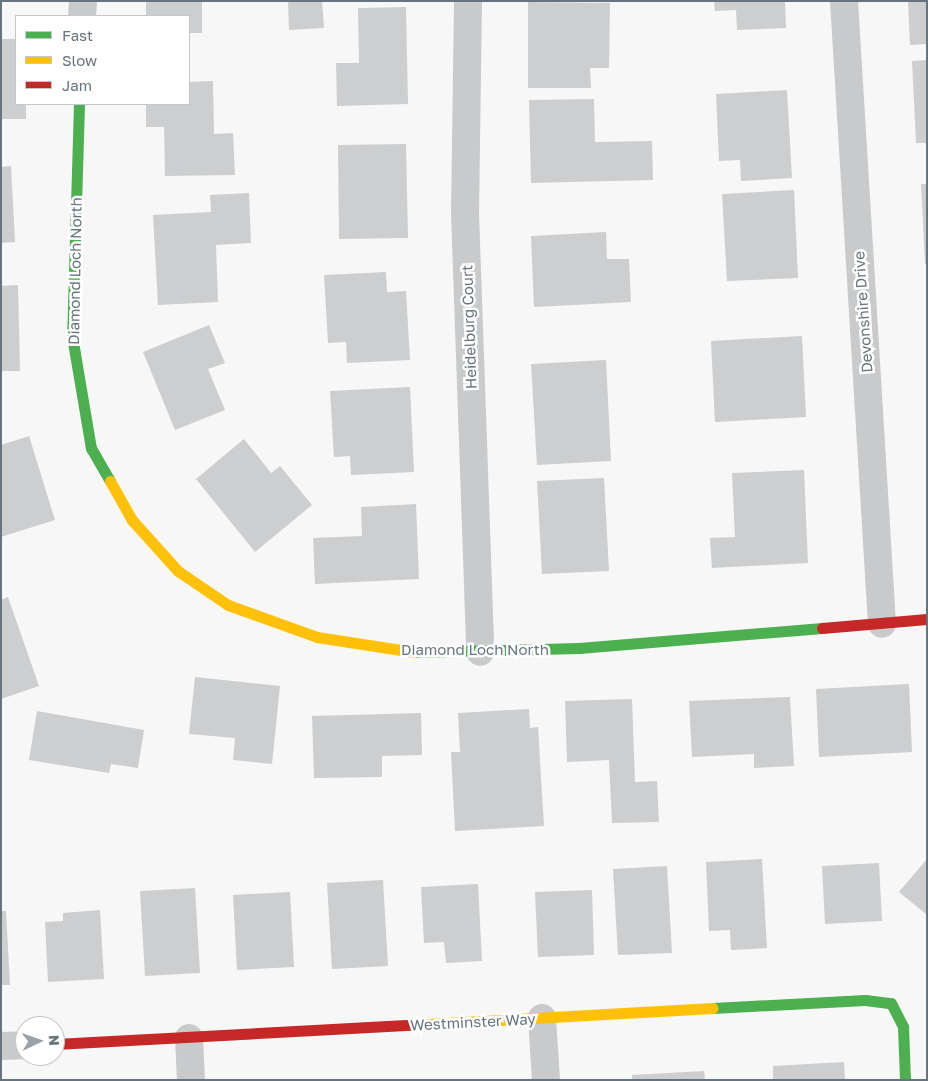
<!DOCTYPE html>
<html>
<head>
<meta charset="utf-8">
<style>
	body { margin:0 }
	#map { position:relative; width:928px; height:1081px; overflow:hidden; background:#f7f7f7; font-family:"Golos Text",sans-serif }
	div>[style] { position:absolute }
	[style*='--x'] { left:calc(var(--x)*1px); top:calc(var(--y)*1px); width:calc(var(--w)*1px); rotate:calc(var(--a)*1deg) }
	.building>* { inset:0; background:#cdcecf }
	.street>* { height:28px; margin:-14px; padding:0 14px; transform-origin:14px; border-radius:14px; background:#c8cacb }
	.fast>* { height:11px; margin:-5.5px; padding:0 5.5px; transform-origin:5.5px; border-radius:5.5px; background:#4caf50 }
	.slow>* { height:11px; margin:-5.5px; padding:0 5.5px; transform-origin:5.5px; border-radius:5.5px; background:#ffc107 }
	.jam>* { height:11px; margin:-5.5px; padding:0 5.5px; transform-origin:5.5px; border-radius:5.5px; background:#c62828 }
	span { translate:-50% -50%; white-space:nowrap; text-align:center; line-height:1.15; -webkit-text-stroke:5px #fff; paint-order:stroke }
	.street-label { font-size:15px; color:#66757d }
	.frame { position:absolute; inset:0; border:2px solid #66757d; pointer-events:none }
	.legend { position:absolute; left:15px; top:15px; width:175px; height:90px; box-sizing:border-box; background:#fff; border:1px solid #c2c8cb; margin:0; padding:6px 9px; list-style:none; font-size:15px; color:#66757d }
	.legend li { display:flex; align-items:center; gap:10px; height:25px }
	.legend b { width:25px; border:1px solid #c2c8cb }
	.north { position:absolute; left:15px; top:1016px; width:50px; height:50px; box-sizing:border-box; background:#fff; border:1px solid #c2c8cb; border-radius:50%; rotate:87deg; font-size:14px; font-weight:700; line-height:20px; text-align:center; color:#66757d }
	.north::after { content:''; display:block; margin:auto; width:18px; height:22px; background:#99a2a8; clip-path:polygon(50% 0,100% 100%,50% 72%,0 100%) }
</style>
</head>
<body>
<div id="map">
	<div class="building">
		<i style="clip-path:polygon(146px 1px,202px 1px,202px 33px,189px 33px,189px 16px,146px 16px)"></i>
		<i style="clip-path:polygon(288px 1px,322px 1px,324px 28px,289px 30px)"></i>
		<i style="clip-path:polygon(714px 1px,785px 1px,786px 28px,737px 30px,736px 10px,715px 11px)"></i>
		<i style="clip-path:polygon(908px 1px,927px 1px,927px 44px,910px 45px)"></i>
		<i style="clip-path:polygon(528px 2px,610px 3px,609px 68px,590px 68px,591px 88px,528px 88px)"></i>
		<i style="clip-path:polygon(406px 7px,408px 104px,337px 106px,336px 63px,359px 63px,358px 8px)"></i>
		<i style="clip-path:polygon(1px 39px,16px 39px,16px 104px,26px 104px,26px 119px,1px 119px)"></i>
		<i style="clip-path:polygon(927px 60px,927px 143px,916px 143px,912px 61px)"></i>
		<i style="clip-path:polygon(213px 81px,214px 134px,233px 133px,235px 175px,165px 176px,164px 127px,146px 127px,146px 104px,189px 104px,189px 82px)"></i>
		<i style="clip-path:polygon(787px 90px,792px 178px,741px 181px,740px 160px,719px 161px,716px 94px)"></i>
		<i style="clip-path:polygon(594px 99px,595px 142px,652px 141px,653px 180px,531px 183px,529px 100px)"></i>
		<i style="clip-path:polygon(406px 144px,408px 238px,339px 239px,338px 145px)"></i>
		<i style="clip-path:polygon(11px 166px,15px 242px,1px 243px,1px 167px)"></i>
		<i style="clip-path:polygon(921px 184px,927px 184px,927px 264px,925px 264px)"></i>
		<i style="clip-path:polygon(794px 190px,798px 278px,727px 281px,722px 194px)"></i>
		<i style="clip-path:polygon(249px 193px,251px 243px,216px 245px,218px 302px,158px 305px,153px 215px,211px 212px,210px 195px)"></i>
		<i style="clip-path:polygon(606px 232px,607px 259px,629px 259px,631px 302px,534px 307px,531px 236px)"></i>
		<i style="clip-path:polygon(386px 272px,387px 292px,406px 291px,410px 360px,347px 363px,346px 342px,328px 343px,324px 275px)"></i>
		<i style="clip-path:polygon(18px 285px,20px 371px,1px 371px,1px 286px)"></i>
		<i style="clip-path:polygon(209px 325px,225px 363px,208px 369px,225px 410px,175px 430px,143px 352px)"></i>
		<i style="clip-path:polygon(802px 336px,806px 417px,715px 422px,711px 341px)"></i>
		<i style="clip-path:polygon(606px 360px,611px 461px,537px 465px,531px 364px)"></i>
		<i style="clip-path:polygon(410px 387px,414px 472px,351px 475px,350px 456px,334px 457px,330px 391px)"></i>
		<i style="clip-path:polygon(29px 436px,55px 520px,1px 537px,1px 445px)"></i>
		<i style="clip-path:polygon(244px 439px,271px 473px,280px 466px,312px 505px,255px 552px,196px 479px)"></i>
		<i style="clip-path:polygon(804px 470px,808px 563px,712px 568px,710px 538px,735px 537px,732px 473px)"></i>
		<i style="clip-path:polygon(604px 478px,609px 571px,542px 574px,537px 481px)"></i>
		<i style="clip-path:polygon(416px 504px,419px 579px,315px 584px,313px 538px,362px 536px,361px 507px)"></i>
		<i style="clip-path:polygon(8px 597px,39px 686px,1px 699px,1px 600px)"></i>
		<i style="clip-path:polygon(195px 677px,280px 686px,272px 764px,233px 760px,235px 738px,189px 734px)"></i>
		<i style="clip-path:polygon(909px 684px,912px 752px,819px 757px,816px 689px)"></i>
		<i style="clip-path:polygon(790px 697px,794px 766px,754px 768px,754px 754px,692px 757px,689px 701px)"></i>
		<i style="clip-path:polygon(632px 699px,635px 782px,657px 781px,659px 822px,612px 823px,609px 760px,567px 762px,565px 701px)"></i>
		<i style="clip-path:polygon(529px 709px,530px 728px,538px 727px,544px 826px,455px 831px,451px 752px,460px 752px,458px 713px)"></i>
		<i style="clip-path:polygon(37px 711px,144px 730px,138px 768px,111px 764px,109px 773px,29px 760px)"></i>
		<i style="clip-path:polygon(421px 713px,422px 755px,382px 756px,382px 777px,314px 778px,312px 716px)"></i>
		<i style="clip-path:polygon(762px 859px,767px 948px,731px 950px,730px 930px,709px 931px,706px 862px)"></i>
		<i style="clip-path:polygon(927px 859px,927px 915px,899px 892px)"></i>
		<i style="clip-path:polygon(879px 863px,882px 921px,825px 924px,822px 866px)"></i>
		<i style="clip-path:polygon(667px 866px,672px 953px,618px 955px,613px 869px)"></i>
		<i style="clip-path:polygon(383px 880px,388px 966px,332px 969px,327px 883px)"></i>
		<i style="clip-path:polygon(478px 884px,482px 961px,446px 963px,444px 942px,424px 943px,421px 887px)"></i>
		<i style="clip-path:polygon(195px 888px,200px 973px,145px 976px,140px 891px)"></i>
		<i style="clip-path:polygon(592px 890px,594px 955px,538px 957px,535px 892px)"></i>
		<i style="clip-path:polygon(290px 892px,294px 967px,237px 970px,233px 895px)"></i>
		<i style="clip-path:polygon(100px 910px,104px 979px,48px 982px,45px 922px,63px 921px,63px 913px)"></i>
		<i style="clip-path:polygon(1px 911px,6px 911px,10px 985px,1px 985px)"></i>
		<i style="clip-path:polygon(844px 1062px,845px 1080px,773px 1080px,773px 1066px)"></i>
		<i style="clip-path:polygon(704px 1071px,705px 1080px,632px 1080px,632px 1075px)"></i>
	</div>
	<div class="street">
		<i style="--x:468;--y:1;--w:212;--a:90.8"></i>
		<i style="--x:465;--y:213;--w:439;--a:88"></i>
		<i style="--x:844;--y:1;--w:624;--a:86.51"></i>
		<i style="--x:82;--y:16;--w:15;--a:-86"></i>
		<i style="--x:542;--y:1018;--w:62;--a:86.3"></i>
		<i style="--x:189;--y:1038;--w:42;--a:87.3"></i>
		<i style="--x:1;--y:1046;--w:24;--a:-2"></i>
	</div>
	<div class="fast">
		<i style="--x:79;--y:104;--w:232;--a:91.7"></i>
		<i style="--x:72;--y:336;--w:114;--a:80.4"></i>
		<i style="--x:91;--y:448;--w:38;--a:60"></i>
		<i style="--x:414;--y:652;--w:165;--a:-1.4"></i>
		<i style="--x:579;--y:648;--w:244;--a:-4.7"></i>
		<i style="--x:713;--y:1008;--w:152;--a:-3"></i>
		<i style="--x:865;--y:1000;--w:26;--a:7"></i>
		<i style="--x:891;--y:1003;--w:27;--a:63"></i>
		<i style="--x:903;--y:1027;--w:53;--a:87.8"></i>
	</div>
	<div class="slow">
		<i style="--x:110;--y:481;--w:45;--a:60.6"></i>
		<i style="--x:132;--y:520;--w:69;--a:48"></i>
		<i style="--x:178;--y:571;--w:60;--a:34.2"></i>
		<i style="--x:228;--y:605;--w:95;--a:19.8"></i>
		<i style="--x:317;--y:637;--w:98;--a:8.8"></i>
		<i style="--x:410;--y:1025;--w:303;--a:-3.2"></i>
	</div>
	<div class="jam">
		<i style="--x:822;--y:628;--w:105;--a:-4.9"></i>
		<i style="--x:55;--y:1044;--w:356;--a:-3.1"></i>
	</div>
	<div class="street-label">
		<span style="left:75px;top:271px;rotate:-89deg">Diamond Loch North</span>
		<span style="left:863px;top:312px;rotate:-94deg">Devonshire Drive</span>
		<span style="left:469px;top:327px;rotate:-92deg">Heidelburg Court</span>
		<span style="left:475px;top:650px">Diamond Loch North</span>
		<span style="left:473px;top:1022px;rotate:-3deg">Westminster Way</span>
	</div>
	<div class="frame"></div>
	<ul class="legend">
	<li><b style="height:6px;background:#4caf50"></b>Fast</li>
	<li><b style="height:6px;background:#ffc107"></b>Slow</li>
	<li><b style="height:6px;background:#c62828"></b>Jam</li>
	</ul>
	<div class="north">N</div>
</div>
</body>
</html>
